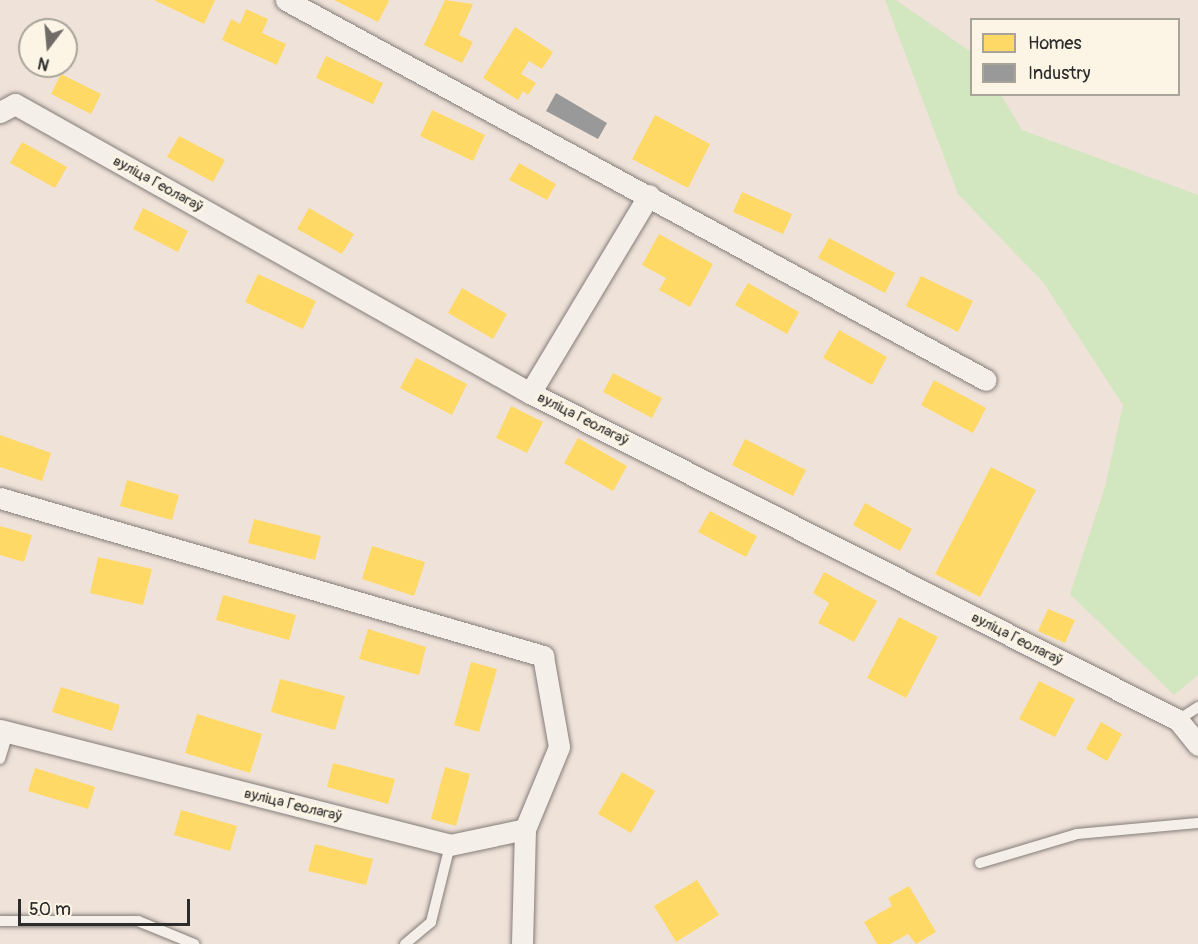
<!DOCTYPE html>
<html>
<head>
<meta charset="utf-8">
<style>
	body { margin:0 }
	#map { position:relative; width:1198px; height:944px; overflow:hidden; background:#efe2d9; font-family:Pangolin,sans-serif }
	div>[style] { position:absolute }
	[style*='--x'] { left:calc(var(--x)*1px); top:calc(var(--y)*1px); width:calc(var(--w)*1px); rotate:calc(var(--a)*1deg) }
	.green>* { inset:0; background:#d2e6bf }
	.homes>* { inset:0; background:#ffd966 }
	.industry>* { inset:0; background:#999 }
	.roads { filter:drop-shadow(0 0 2px #837d79) drop-shadow(0 0 2px #837d79) }
	.service>* { height:10px; margin:-5px; padding:0 5px; transform-origin:5px; border-radius:5px; background:#f4f0e9 }
	.minor>* { height:21px; margin:-10.5px; padding:0 10.5px; transform-origin:10.5px; border-radius:10.5px; background:#f4f0e9 }
	span { translate:-50% -50%; white-space:nowrap; text-align:center; line-height:1.15; -webkit-text-stroke:6px #fcf5e5; paint-order:stroke }
	.street-label { font-size:15px; color:#2b2b2b }
	.legend { position:absolute; left:970px; top:18px; width:210px; height:78px; box-sizing:border-box; background:#fcf5e5; border:2px solid #a8a49b; margin:0; padding:8px 10px; list-style:none; font-size:18px; color:#2b2b2b }
	.legend li { display:flex; align-items:center; gap:12px; height:30px }
	.legend b { width:30px; border:2px solid #a8a49b }
	.north { position:absolute; left:18px; top:18px; width:60px; height:60px; box-sizing:border-box; background:#fcf5e5; border:2px solid #a8a49b; border-radius:50%; rotate:196deg; font-size:16px; font-weight:700; line-height:24px; text-align:center; color:#2b2b2b }
	.north::after { content:''; display:block; margin:auto; width:21px; height:27px; background:#706b68; clip-path:polygon(50% 0,100% 100%,50% 72%,0 100%) }
	.scale { position:absolute; left:18px; top:899px; width:172px; height:27px; box-sizing:border-box; border:3px solid #2b2b2b; border-top:0; padding-left:8px; font-size:18px; line-height:21px; white-space:nowrap; color:#2b2b2b; -webkit-text-stroke:4px #fcf5e5; paint-order:stroke }
</style>
</head>
<body>
<div id="map">
	<div class="green">
		<i style="clip-path:polygon(885px 0,896px 0,971px 52px,972px 94px,1001px 95px,1022px 130px,1198px 195px,1198px 675px,1174px 695px,1070px 594px,1105px 487px,1123px 405px,1043px 282px,958px 194px)"></i>
	</div>
	<div class="homes">
		<i style="clip-path:polygon(154px 0,215px 0,204px 24px)"></i>
		<i style="clip-path:polygon(334px 0,387px 0,389px 1px,378px 22px)"></i>
		<i style="clip-path:polygon(445px 0,473px 4px,459px 35px,473px 42px,462px 63px,424px 45px)"></i>
		<i style="clip-path:polygon(246px 9px,268px 19px,262px 33px,286px 44px,277px 65px,222px 40px,231px 19px,240px 24px)"></i>
		<i style="clip-path:polygon(515px 27px,553px 52px,542px 69px,529px 61px,521px 74px,536px 83px,528px 95px,523px 91px,518px 100px,483px 78px)"></i>
		<i style="clip-path:polygon(326px 56px,383px 83px,373px 104px,316px 78px)"></i>
		<i style="clip-path:polygon(61px 74px,101px 94px,91px 114px,51px 94px)"></i>
		<i style="clip-path:polygon(432px 110px,485px 135px,473px 161px,420px 136px)"></i>
		<i style="clip-path:polygon(655px 115px,710px 144px,688px 188px,632px 159px)"></i>
		<i style="clip-path:polygon(179px 136px,225px 160px,213px 182px,167px 157px)"></i>
		<i style="clip-path:polygon(22px 142px,67px 167px,55px 188px,10px 163px)"></i>
		<i style="clip-path:polygon(519px 163px,556px 184px,547px 200px,509px 180px)"></i>
		<i style="clip-path:polygon(742px 192px,792px 214px,783px 234px,733px 212px)"></i>
		<i style="clip-path:polygon(143px 208px,188px 231px,178px 252px,133px 229px)"></i>
		<i style="clip-path:polygon(309px 208px,354px 234px,342px 254px,297px 229px)"></i>
		<i style="clip-path:polygon(659px 234px,713px 264px,690px 307px,659px 290px,666px 278px,642px 265px)"></i>
		<i style="clip-path:polygon(829px 238px,895px 273px,885px 293px,818px 258px)"></i>
		<i style="clip-path:polygon(258px 274px,316px 301px,303px 329px,245px 302px)"></i>
		<i style="clip-path:polygon(921px 276px,973px 301px,958px 332px,906px 306px)"></i>
		<i style="clip-path:polygon(748px 283px,799px 312px,787px 334px,735px 305px)"></i>
		<i style="clip-path:polygon(462px 288px,507px 314px,493px 339px,448px 313px)"></i>
		<i style="clip-path:polygon(839px 330px,887px 357px,872px 385px,823px 358px)"></i>
		<i style="clip-path:polygon(416px 358px,467px 384px,452px 415px,400px 388px)"></i>
		<i style="clip-path:polygon(613px 373px,662px 398px,652px 418px,603px 392px)"></i>
		<i style="clip-path:polygon(934px 380px,986px 408px,973px 433px,921px 405px)"></i>
		<i style="clip-path:polygon(511px 406px,543px 422px,527px 453px,496px 438px)"></i>
		<i style="clip-path:polygon(0 435px,51px 453px,42px 481px,0 467px)"></i>
		<i style="clip-path:polygon(578px 438px,627px 466px,613px 491px,564px 463px)"></i>
		<i style="clip-path:polygon(745px 439px,806px 470px,793px 496px,732px 465px)"></i>
		<i style="clip-path:polygon(991px 467px,1036px 490px,980px 597px,935px 574px)"></i>
		<i style="clip-path:polygon(127px 480px,179px 495px,172px 520px,120px 506px)"></i>
		<i style="clip-path:polygon(865px 503px,912px 529px,900px 551px,853px 525px)"></i>
		<i style="clip-path:polygon(710px 511px,757px 536px,746px 557px,698px 532px)"></i>
		<i style="clip-path:polygon(254px 519px,321px 536px,315px 560px,248px 543px)"></i>
		<i style="clip-path:polygon(0 526px,32px 535px,24px 562px,0 555px)"></i>
		<i style="clip-path:polygon(372px 546px,425px 562px,414px 596px,362px 579px)"></i>
		<i style="clip-path:polygon(98px 557px,152px 569px,143px 605px,90px 593px)"></i>
		<i style="clip-path:polygon(824px 572px,877px 601px,854px 642px,818px 623px,829px 603px,813px 593px)"></i>
		<i style="clip-path:polygon(223px 595px,296px 615px,289px 640px,216px 620px)"></i>
		<i style="clip-path:polygon(1048px 609px,1075px 620px,1065px 643px,1038px 631px)"></i>
		<i style="clip-path:polygon(899px 617px,938px 637px,906px 698px,867px 678px)"></i>
		<i style="clip-path:polygon(368px 629px,426px 647px,419px 675px,359px 659px)"></i>
		<i style="clip-path:polygon(471px 662px,497px 669px,479px 732px,454px 725px)"></i>
		<i style="clip-path:polygon(280px 679px,345px 696px,335px 730px,271px 712px)"></i>
		<i style="clip-path:polygon(1039px 681px,1075px 699px,1055px 737px,1019px 719px)"></i>
		<i style="clip-path:polygon(61px 687px,120px 705px,112px 731px,52px 712px)"></i>
		<i style="clip-path:polygon(197px 714px,262px 734px,250px 773px,185px 753px)"></i>
		<i style="clip-path:polygon(1101px 722px,1122px 734px,1107px 761px,1086px 749px)"></i>
		<i style="clip-path:polygon(333px 763px,395px 779px,388px 804px,327px 787px)"></i>
		<i style="clip-path:polygon(445px 767px,470px 774px,456px 826px,431px 819px)"></i>
		<i style="clip-path:polygon(35px 768px,95px 787px,88px 809px,28px 791px)"></i>
		<i style="clip-path:polygon(622px 772px,655px 791px,631px 833px,598px 814px)"></i>
		<i style="clip-path:polygon(181px 810px,237px 826px,230px 851px,174px 835px)"></i>
		<i style="clip-path:polygon(315px 844px,373px 859px,366px 885px,308px 871px)"></i>
		<i style="clip-path:polygon(697px 880px,719px 915px,676px 942px,654px 906px)"></i>
		<i style="clip-path:polygon(909px 886px,936px 932px,916px 944px,908px 934px,890px 944px,877px 944px,864px 922px,892px 906px,888px 898px)"></i>
	</div>
	<div class="industry">
		<i style="clip-path:polygon(556px 93px,607px 123px,598px 139px,546px 111px)"></i>
	</div>
	<div class="roads">
		<div class="service">
			<i style="--x:1178;--y:720;--w:24;--a:-33"></i>
			<i style="--x:0;--y:759;--w:28;--a:-73"></i>
			<i style="--x:980;--y:863;--w:101;--a:-16.6"></i>
			<i style="--x:1077;--y:834;--w:121;--a:-5.2"></i>
			<i style="--x:0;--y:921;--w:138;--a:0"></i>
			<i style="--x:138;--y:921;--w:61;--a:22.3"></i>
			<i style="--x:405;--y:944;--w:34;--a:-40"></i>
			<i style="--x:431;--y:922;--w:79;--a:-76.1"></i>
		</div>
		<div class="minor">
			<i style="--x:286;--y:0;--w:796;--a:28.5"></i>
			<i style="--x:0;--y:112;--w:17;--a:-28"></i>
			<i style="--x:15;--y:104;--w:591;--a:29.3"></i>
			<i style="--x:530;--y:393;--w:726;--a:26.78"></i>
			<i style="--x:1178;--y:720;--w:32;--a:51"></i>
			<i style="--x:530;--y:393;--w:231;--a:-59"></i>
			<i style="--x:0;--y:498;--w:566;--a:16.22"></i>
			<i style="--x:543;--y:656;--w:92;--a:80"></i>
			<i style="--x:559;--y:747;--w:89;--a:112.5"></i>
			<i style="--x:525;--y:829;--w:115;--a:91.5"></i>
			<i style="--x:0;--y:730;--w:464;--a:14.3"></i>
			<i style="--x:450;--y:845;--w:77;--a:-12"></i>
		</div>
	</div>
	<div class="street-label">
		<span style="left:158px;top:184px;rotate:29deg">вуліца Геолагаў</span>
		<span style="left:583px;top:419px;rotate:27deg">вуліца Геолагаў</span>
		<span style="left:1017px;top:639px;rotate:27deg">вуліца Геолагаў</span>
		<span style="left:293px;top:805px;rotate:14deg">вуліца Геолагаў</span>
	</div>
	<ul class="legend">
	<li><b style="height:16px;background:#ffd966"></b>Homes</li>
	<li><b style="height:16px;background:#999"></b>Industry</li>
	</ul>
	<div class="north">N</div>
	<div class="scale">50 m</div>
</div>
</body>
</html>
